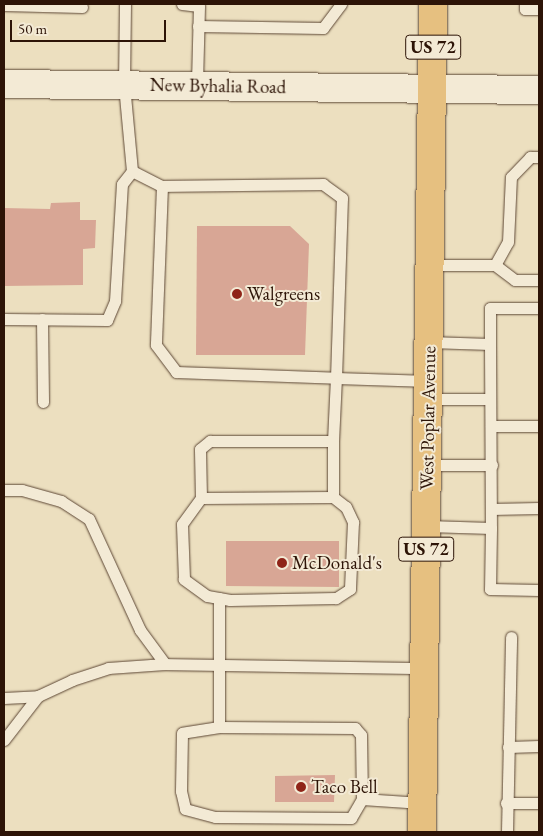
<!DOCTYPE html>
<html>
<head>
<meta charset="utf-8">
<style>
	body { margin:0 }
	#map { position:relative; width:543px; height:836px; overflow:hidden; background:#ecdfbf; font-family:"EB Garamond",serif }
	div>[style] { position:absolute }
	[style*='--x'] { left:calc(var(--x)*1px); top:calc(var(--y)*1px); width:calc(var(--w)*1px); rotate:calc(var(--a)*1deg) }
	.building>* { inset:0; background:#d8a695 }
	.roads { filter:drop-shadow(0 0 1px #5d4735) drop-shadow(0 0 1px #5d4735) }
	.service>* { height:11px; margin:-5.5px; padding:0 5.5px; transform-origin:5.5px; border-radius:5.5px; background:#f3ead5 }
	.secondary>* { height:28px; margin:-14px; padding:0 14px; transform-origin:14px; border-radius:14px; background:#f3ead5 }
	.primary>* { height:28px; margin:-14px; padding:0 14px; transform-origin:14px; border-radius:14px; background:#e6c080 }
	.dots>* { width:14px; height:14px; translate:-50% -50%; box-sizing:border-box; border:2px solid #f3ead5; border-radius:50% }
	span { translate:-50% -50%; white-space:nowrap; text-align:center; line-height:1.15; -webkit-text-stroke:4px #f3ead5; paint-order:stroke }
	.shield-label span { padding:1px 4px; background:#f3ead5; border:1px solid; border-radius:4px; -webkit-text-stroke-width:0 }
	.shield-label { font-size:18px; color:#2d1407; font-weight:700 }
	.street-label { font-size:19px; color:#2d1407 }
	.poi-label { font-size:19px; color:#2d1407 }
	.left { translate:0 -50%; text-align:left }
	.frame { position:absolute; inset:0; border:5px solid #2d1407; pointer-events:none }
	.scale { position:absolute; left:10px; top:20px; width:156px; height:22px; box-sizing:border-box; border:2px solid #2d1407; border-top:0; padding-left:6px; font-size:15px; line-height:18px; white-space:nowrap; color:#2d1407; -webkit-text-stroke:4px #f3ead5; paint-order:stroke }
</style>
</head>
<body>
<div id="map">
	<div class="building">
		<i style="clip-path:polygon(80px 202px,80px 220px,96px 220px,95px 248px,83px 249px,83px 285px,4px 286px,4px 208px,50px 209px,51px 203px)"></i>
		<i style="clip-path:polygon(197px 226px,290px 226px,309px 244px,305px 355px,196px 355px)"></i>
		<i style="clip-path:polygon(226px 541px,339px 541px,339px 587px,226px 586px)"></i>
		<i style="clip-path:polygon(335px 775px,334px 802px,275px 802px,275px 776px)"></i>
	</div>
	<div class="roads">
		<div class="service">
			<i style="--x:182;--y:4;--w:17;--a:7"></i>
			<i style="--x:199;--y:6;--w:79;--a:91.5"></i>
			<i style="--x:525;--y:4;--w:5;--a:90"></i>
			<i style="--x:525;--y:9;--w:14;--a:0"></i>
			<i style="--x:4;--y:5;--w:78;--a:1.5"></i>
			<i style="--x:198;--y:26;--w:125;--a:0.9"></i>
			<i style="--x:323;--y:28;--w:30;--a:-53"></i>
			<i style="--x:132;--y:171;--w:34;--a:27"></i>
			<i style="--x:430;--y:265;--w:65;--a:0"></i>
			<i style="--x:495;--y:265;--w:26;--a:-61"></i>
			<i style="--x:508;--y:242;--w:65;--a:-87.4"></i>
			<i style="--x:511;--y:177;--w:28;--a:-46"></i>
			<i style="--x:530;--y:157;--w:9;--a:0"></i>
			<i style="--x:495;--y:265;--w:25;--a:37"></i>
			<i style="--x:515;--y:280;--w:24;--a:0"></i>
			<i style="--x:4;--y:319;--w:103;--a:0.6"></i>
			<i style="--x:107;--y:320;--w:21;--a:-67"></i>
			<i style="--x:115;--y:301;--w:117;--a:-86.6"></i>
			<i style="--x:122;--y:184;--w:16;--a:-52"></i>
			<i style="--x:132;--y:171;--w:86;--a:-95.3"></i>
			<i style="--x:124;--y:85;--w:81;--a:-89.3"></i>
			<i style="--x:42;--y:319;--w:83;--a:89.3"></i>
			<i style="--x:429;--y:342;--w:61;--a:1.9"></i>
			<i style="--x:490;--y:344;--w:184;--a:89.7"></i>
			<i style="--x:490;--y:344;--w:36;--a:-90"></i>
			<i style="--x:490;--y:308;--w:49;--a:0"></i>
			<i style="--x:428;--y:399;--w:62;--a:0"></i>
			<i style="--x:491;--y:426;--w:48;--a:0"></i>
			<i style="--x:427;--y:465;--w:65;--a:0"></i>
			<i style="--x:4;--y:490;--w:18;--a:0"></i>
			<i style="--x:22;--y:490;--w:41;--a:15.8"></i>
			<i style="--x:61;--y:501;--w:33;--a:33"></i>
			<i style="--x:89;--y:519;--w:122;--a:65.3"></i>
			<i style="--x:140;--y:630;--w:42;--a:53.7"></i>
			<i style="--x:165;--y:664;--w:259;--a:0.9"></i>
			<i style="--x:333;--y:497;--w:56;--a:-90"></i>
			<i style="--x:333;--y:441;--w:63;--a:-87.3"></i>
			<i style="--x:336;--y:378;--w:180;--a:-88.1"></i>
			<i style="--x:342;--y:198;--w:24;--a:-144"></i>
			<i style="--x:323;--y:184;--w:161;--a:179.3"></i>
			<i style="--x:162;--y:186;--w:159;--a:92.2"></i>
			<i style="--x:156;--y:345;--w:34;--a:53"></i>
			<i style="--x:176;--y:372;--w:160;--a:2.1"></i>
			<i style="--x:336;--y:378;--w:93;--a:1.8"></i>
			<i style="--x:201;--y:498;--w:132;--a:-0.4"></i>
			<i style="--x:333;--y:497;--w:16;--a:38"></i>
			<i style="--x:346;--y:507;--w:17;--a:65"></i>
			<i style="--x:353;--y:522;--w:67;--a:92.6"></i>
			<i style="--x:350;--y:589;--w:17;--a:147"></i>
			<i style="--x:336;--y:598;--w:106;--a:178.9"></i>
			<i style="--x:230;--y:600;--w:23;--a:-170"></i>
			<i style="--x:207;--y:596;--w:29;--a:-144"></i>
			<i style="--x:184;--y:579;--w:55;--a:-92.1"></i>
			<i style="--x:182;--y:524;--w:32;--a:-54"></i>
			<i style="--x:201;--y:498;--w:49;--a:-91.2"></i>
			<i style="--x:200;--y:449;--w:13;--a:-39"></i>
			<i style="--x:210;--y:441;--w:123;--a:0"></i>
			<i style="--x:491;--y:509;--w:48;--a:-1.2"></i>
			<i style="--x:427;--y:526;--w:64;--a:1.8"></i>
			<i style="--x:491;--y:528;--w:61;--a:90.9"></i>
			<i style="--x:490;--y:589;--w:49;--a:1.2"></i>
			<i style="--x:219;--y:598;--w:129;--a:90"></i>
			<i style="--x:219;--y:727;--w:136;--a:0.4"></i>
			<i style="--x:355;--y:728;--w:9;--a:49"></i>
			<i style="--x:361;--y:735;--w:64;--a:89.1"></i>
			<i style="--x:362;--y:799;--w:60;--a:3.8"></i>
			<i style="--x:4;--y:698;--w:34;--a:-3"></i>
			<i style="--x:219;--y:727;--w:37;--a:171"></i>
			<i style="--x:182;--y:733;--w:58;--a:91"></i>
			<i style="--x:181;--y:791;--w:18;--a:77"></i>
			<i style="--x:185;--y:809;--w:31;--a:15"></i>
			<i style="--x:215;--y:817;--w:136;--a:0.4"></i>
			<i style="--x:351;--y:818;--w:22;--a:-60"></i>
			<i style="--x:4;--y:740;--w:56;--a:-52.3"></i>
			<i style="--x:38;--y:696;--w:38;--a:-25"></i>
			<i style="--x:72;--y:680;--w:38;--a:-18"></i>
			<i style="--x:108;--y:668;--w:57;--a:-4"></i>
			<i style="--x:508;--y:747;--w:31;--a:-2"></i>
			<i style="--x:506;--y:803;--w:33;--a:0"></i>
			<i style="--x:507;--y:832;--w:195;--a:-88.8"></i>
		</div>
		<div class="secondary">
			<i style="--x:4;--y:84;--w:535;--a:0.64"></i>
		</div>
		<div class="primary">
			<i style="--x:422;--y:832;--w:828;--a:-89.24"></i>
		</div>
	</div>
	<div class="dots">
		<i style="left:237px;top:294px;background:#8f2418"></i>
		<i style="left:282px;top:563px;background:#8f2418"></i>
		<i style="left:301px;top:787px;background:#8f2418"></i>
	</div>
	<div class="shield-label">
		<span style="left:433px;top:47px">US 72</span>
		<span style="left:426px;top:549px">US 72</span>
	</div>
	<div class="street-label">
		<span style="left:218px;top:86px;rotate:1deg">New Byhalia Road</span>
		<span style="left:428px;top:418px;rotate:-89deg">West Poplar Avenue</span>
	</div>
	<div class="poi-label">
		<span class="left" style="left:247px;top:294px">Walgreens</span>
		<span class="left" style="left:292px;top:563px">McDonald's</span>
		<span class="left" style="left:311px;top:787px">Taco Bell</span>
	</div>
	<div class="frame"></div>
	<div class="scale">50 m</div>
</div>
</body>
</html>
